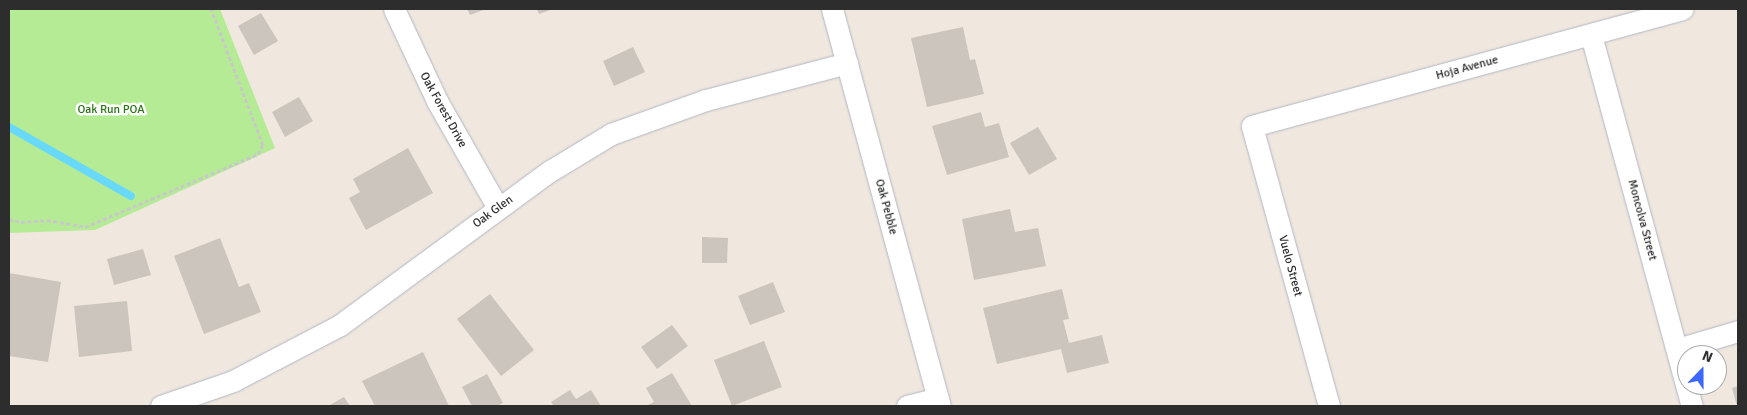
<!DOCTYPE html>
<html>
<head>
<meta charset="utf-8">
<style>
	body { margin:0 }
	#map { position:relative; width:1747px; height:415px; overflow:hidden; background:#f0e8df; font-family:Signika,sans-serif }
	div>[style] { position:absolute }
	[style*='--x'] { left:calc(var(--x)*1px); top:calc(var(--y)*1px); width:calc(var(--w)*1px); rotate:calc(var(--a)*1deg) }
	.green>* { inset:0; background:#b6eb96 }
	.stream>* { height:8px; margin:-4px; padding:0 4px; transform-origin:4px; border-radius:4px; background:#69d9fa }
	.building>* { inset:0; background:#cbc5be }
	.path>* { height:3px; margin-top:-1.5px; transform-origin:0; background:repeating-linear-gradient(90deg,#c8c8c8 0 4px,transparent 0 6.5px) }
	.roads { filter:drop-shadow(0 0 1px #b3b6c2) drop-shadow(0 0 1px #b3b6c2) }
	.street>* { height:21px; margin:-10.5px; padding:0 10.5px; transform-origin:10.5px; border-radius:10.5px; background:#fff }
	span { translate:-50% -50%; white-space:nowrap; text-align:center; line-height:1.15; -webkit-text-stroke:5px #fff; paint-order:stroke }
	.street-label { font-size:12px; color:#2d2d2d }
	.park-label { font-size:12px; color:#2b7414 }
	.frame { position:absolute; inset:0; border:10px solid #2d2d2d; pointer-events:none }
	.north { position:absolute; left:1677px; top:345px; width:50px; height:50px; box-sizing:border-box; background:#fff; border:1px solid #ababab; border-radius:50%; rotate:22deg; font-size:14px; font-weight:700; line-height:20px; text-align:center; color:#2d2d2d }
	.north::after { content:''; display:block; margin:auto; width:18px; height:22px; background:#3c67ff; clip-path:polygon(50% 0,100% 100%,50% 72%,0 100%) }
</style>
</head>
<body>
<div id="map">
	<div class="green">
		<i style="clip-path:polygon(9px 9px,220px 9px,275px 148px,95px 230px,9px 233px)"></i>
	</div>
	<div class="stream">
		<i style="--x:9;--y:127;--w:140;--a:29.5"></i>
	</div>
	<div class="building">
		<i style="clip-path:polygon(467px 9px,486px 9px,470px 15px)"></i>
		<i style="clip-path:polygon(537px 9px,553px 9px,539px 14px)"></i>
		<i style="clip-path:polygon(261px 13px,278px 41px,254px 55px,238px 26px)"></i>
		<i style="clip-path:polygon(963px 27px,970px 60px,975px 59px,984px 94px,927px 107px,911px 38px)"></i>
		<i style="clip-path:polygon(633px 47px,645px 72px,614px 86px,603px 61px)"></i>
		<i style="clip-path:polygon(299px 97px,313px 121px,285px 137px,272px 112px)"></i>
		<i style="clip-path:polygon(981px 112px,985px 127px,999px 123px,1009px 157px,947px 175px,932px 126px)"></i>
		<i style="clip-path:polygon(1038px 127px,1057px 159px,1029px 175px,1010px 143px)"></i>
		<i style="clip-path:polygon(408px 148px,433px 193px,366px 230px,349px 198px,360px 192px,353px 179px)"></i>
		<i style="clip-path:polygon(1010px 209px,1015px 232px,1038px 228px,1046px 266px,974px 280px,962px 219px)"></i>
		<i style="clip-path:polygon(702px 237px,728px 238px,727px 263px,702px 263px)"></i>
		<i style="clip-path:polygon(220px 238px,239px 287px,249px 283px,261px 312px,204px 334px,174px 256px)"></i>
		<i style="clip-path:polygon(143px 249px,151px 275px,114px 285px,107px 259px)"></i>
		<i style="clip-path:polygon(9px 273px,61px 282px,48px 362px,9px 356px)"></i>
		<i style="clip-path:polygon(773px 282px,785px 312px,750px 325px,738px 296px)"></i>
		<i style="clip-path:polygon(1062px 289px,1069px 319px,1063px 320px,1069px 343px,1102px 335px,1109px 363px,1067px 373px,1061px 349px,997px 364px,983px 308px)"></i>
		<i style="clip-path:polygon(490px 294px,534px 350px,501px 376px,457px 319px)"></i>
		<i style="clip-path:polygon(127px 301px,132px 351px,79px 357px,74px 306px)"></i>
		<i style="clip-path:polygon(672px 325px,688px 346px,657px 369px,641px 347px)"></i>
		<i style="clip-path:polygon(764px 341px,782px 387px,732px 406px,714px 360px)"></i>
		<i style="clip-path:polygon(423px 352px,449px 406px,375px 406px,362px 381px)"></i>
		<i style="clip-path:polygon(672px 373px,692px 406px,646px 406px,654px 402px,646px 388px)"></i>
		<i style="clip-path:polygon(487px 374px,503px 403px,496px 406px,472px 406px,462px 387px)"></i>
		<i style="clip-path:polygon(1738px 386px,1738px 406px,1737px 406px,1732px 388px)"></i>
		<i style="clip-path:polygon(570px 390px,576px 399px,591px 390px,601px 406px,554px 406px,551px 402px)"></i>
		<i style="clip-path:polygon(344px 397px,350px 406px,328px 406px)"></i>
	</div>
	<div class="path">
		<i style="--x:9;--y:219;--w:12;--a:14"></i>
		<i style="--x:21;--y:222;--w:26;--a:-4"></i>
		<i style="--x:47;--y:220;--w:39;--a:10"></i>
		<i style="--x:85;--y:227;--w:188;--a:-22.9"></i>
		<i style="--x:258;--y:154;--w:10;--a:-61"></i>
		<i style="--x:263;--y:145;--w:146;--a:-110.9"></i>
	</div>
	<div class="roads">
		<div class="street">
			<i style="--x:394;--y:9;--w:102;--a:64.9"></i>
			<i style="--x:437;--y:101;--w:123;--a:60.3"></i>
			<i style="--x:832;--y:9;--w:411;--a:74.8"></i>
			<i style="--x:1591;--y:35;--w:385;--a:74.8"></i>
			<i style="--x:1677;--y:349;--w:64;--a:-16.4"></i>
			<i style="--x:161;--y:406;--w:76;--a:-19.1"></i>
			<i style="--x:233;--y:381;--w:121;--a:-27.6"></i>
			<i style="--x:340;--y:325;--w:260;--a:-36.3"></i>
			<i style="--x:550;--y:171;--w:71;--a:-31.2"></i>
			<i style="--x:611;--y:134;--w:101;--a:-19.7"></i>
			<i style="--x:706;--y:100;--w:146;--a:-14.7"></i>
			<i style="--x:907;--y:406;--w:32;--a:-14"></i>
			<i style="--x:1329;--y:406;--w:290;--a:-105.4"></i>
			<i style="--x:1252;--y:126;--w:446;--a:-15.2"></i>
		</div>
	</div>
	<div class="street-label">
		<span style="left:1467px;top:68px;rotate:-15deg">Hoja Avenue</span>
		<span style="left:443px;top:110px;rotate:61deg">Oak Forest Drive</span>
		<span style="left:886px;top:207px;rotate:75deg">Oak Pebble</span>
		<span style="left:493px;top:212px;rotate:-36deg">Oak Glen</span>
		<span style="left:1642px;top:220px;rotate:75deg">Moncolva Street</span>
		<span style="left:1290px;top:266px;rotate:75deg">Vuelo Street</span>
	</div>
	<div class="park-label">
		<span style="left:111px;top:110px">Oak Run POA</span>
	</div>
	<div class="frame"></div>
	<div class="north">N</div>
</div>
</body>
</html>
